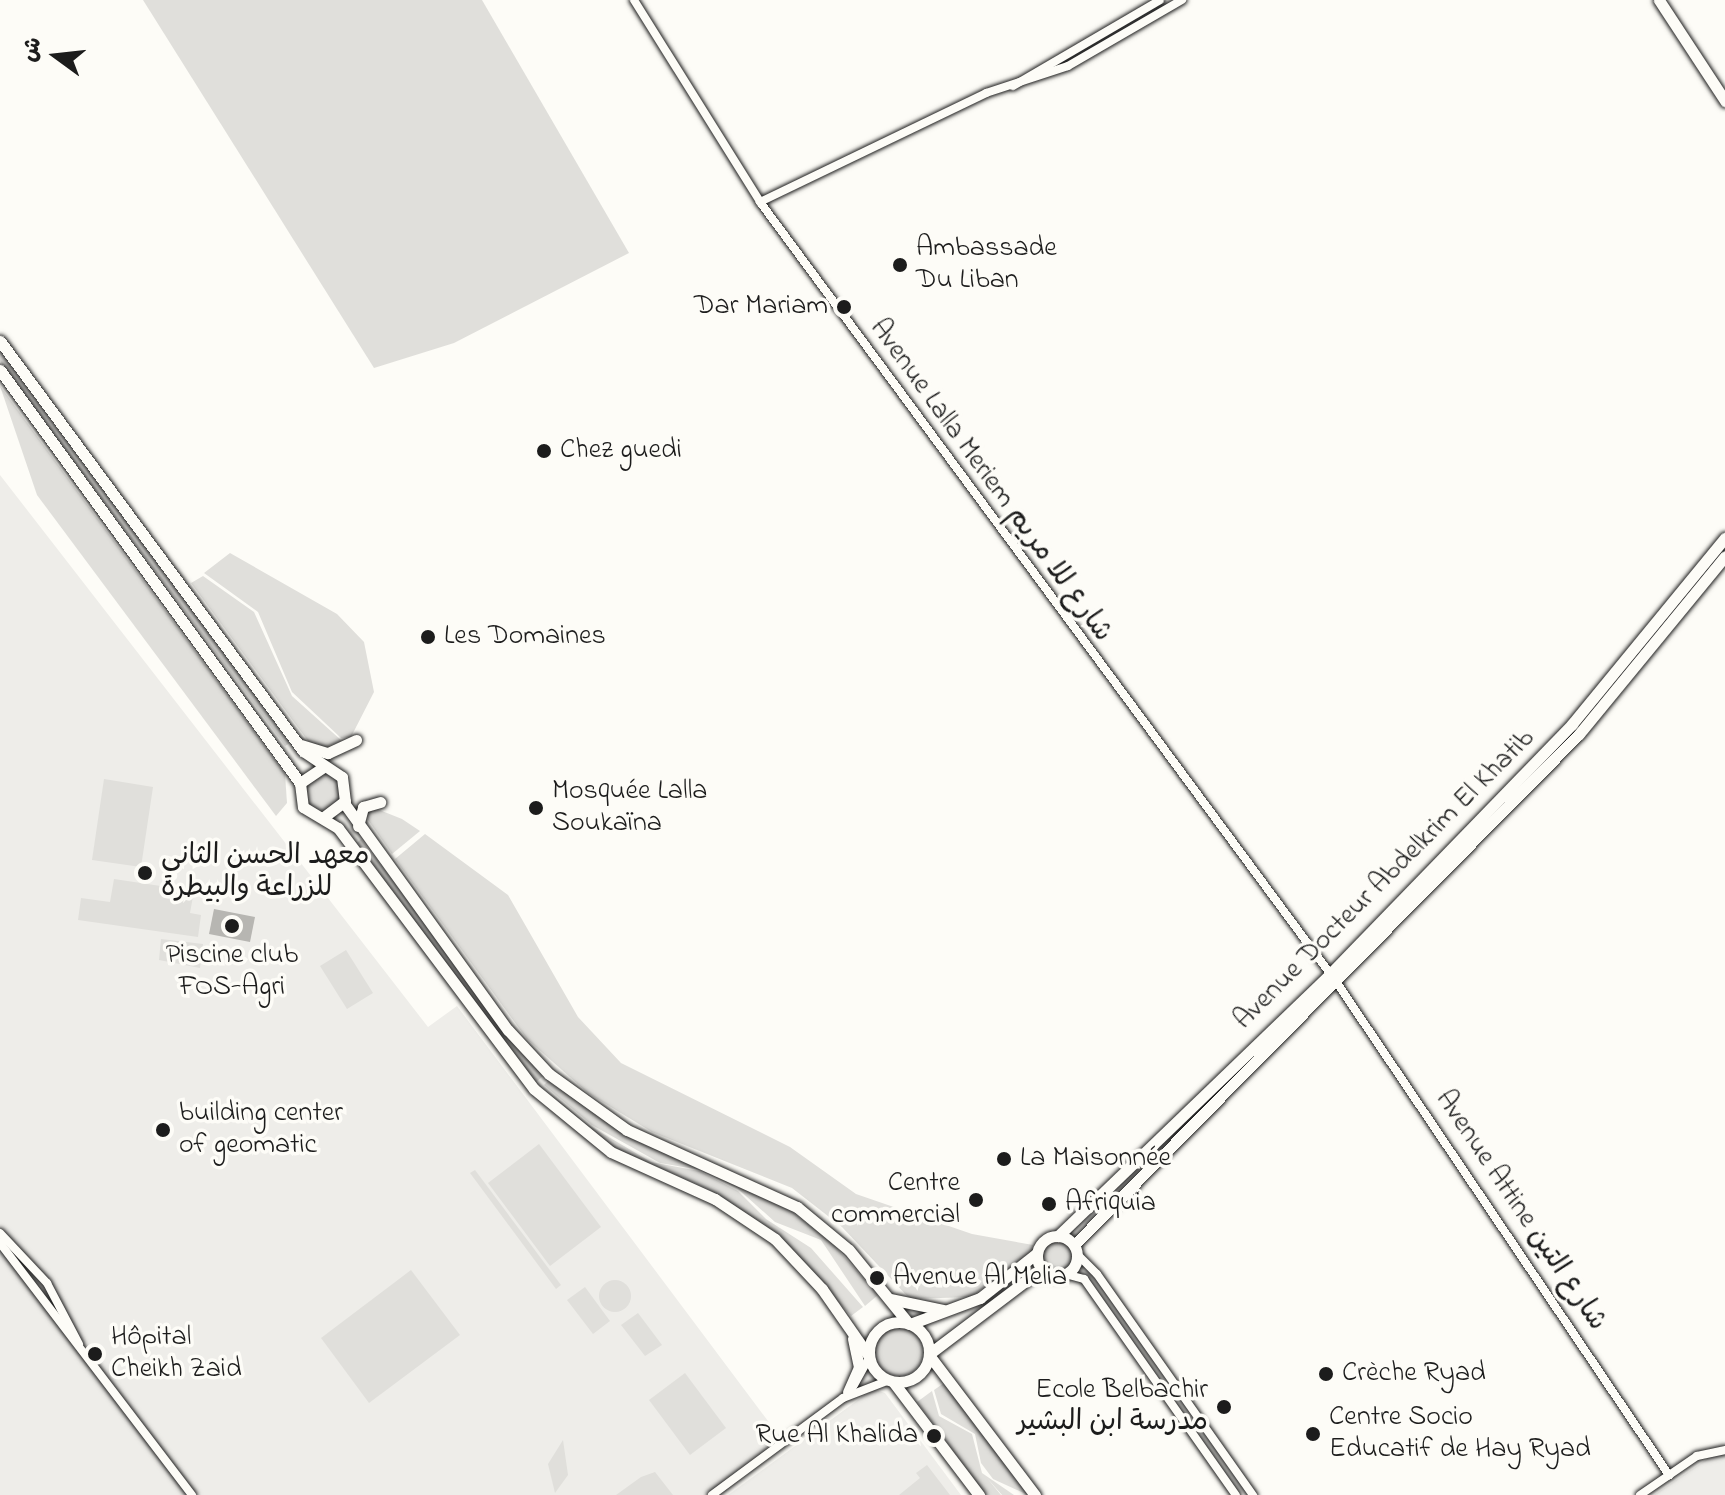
<!DOCTYPE html>
<html>
<head>
<meta charset="utf-8">
<style>
	body { margin:0 }
	#map { position:relative; width:1725px; height:1495px; overflow:hidden; background:#fdfcf7; font-family:"Indie Flower","Playpen Sans Arabic",sans-serif }
	div>[style] { position:absolute }
	[style*='--x'] { left:calc(var(--x)*1px); top:calc(var(--y)*1px); width:calc(var(--w)*1px); rotate:calc(var(--a)*1deg) }
	.built>* { inset:0; background:#eeede9 }
	.green>* { inset:0; background:#e0dfdb }
	.round { border-radius:50% }
	.water>* { inset:0; background:#b7b6b2 }
	.roads { filter:drop-shadow(0 0 2px #1c1c1c) drop-shadow(0 0 2px #1c1c1c) }
	.minor>* { height:8px; margin:-4px; padding:0 4px; transform-origin:4px; border-radius:4px; background:#fdfcf7 }
	.major>* { height:11px; margin:-5.5px; padding:0 5.5px; transform-origin:5.5px; border-radius:5.5px; background:#fdfcf7 }
	.major>.ring { margin:-5.5px; padding:0; box-sizing:content-box; background:none; border:11px solid #fdfcf7; border-radius:50% }
	.dots>* { width:22px; height:22px; translate:-50% -50%; box-sizing:border-box; border:4px solid #fdfcf7; border-radius:50% }
	span { translate:-50% -50%; white-space:nowrap; text-align:center; line-height:1.15; -webkit-text-stroke:7px #fdfcf7; paint-order:stroke }
	.poi-label { font-size:28px; color:#1c1c1c }
	.left { translate:0 -50%; text-align:left }
	.right { translate:-100% -50%; text-align:right }
	.street-label { font-size:28px; color:#1c1c1c }
	.north { position:absolute; left:16px; top:16px; width:80px; height:80px; -webkit-text-stroke:6px #fdfcf7; paint-order:stroke; rotate:285deg; font-size:22px; font-weight:700; line-height:32px; text-align:center; color:#1c1c1c }
	.north::after { content:''; display:block; margin:auto; width:28px; height:36px; background:#1c1c1c; clip-path:polygon(50% 0,100% 100%,50% 72%,0 100%) }
</style>
</head>
<body>
<div id="map">
	<div class="built">
		<i style="clip-path:polygon(0 475px,428px 1027px,457px 1006px,783px 1441px,709px 1495px,0 1495px)"></i>
		<i style="clip-path:polygon(873px 1389px,885px 1393px,961px 1495px,728px 1495px)"></i>
		<i style="clip-path:polygon(1716px 1453px,1725px 1455px,1725px 1495px,1654px 1495px)"></i>
	</div>
	<div class="green">
		<i style="clip-path:polygon(143px 0,482px 0,629px 253px,454px 343px,374px 368px)"></i>
		<i style="clip-path:polygon(0 351px,290px 743px,285px 746px,0 361px)"></i>
		<i style="clip-path:polygon(0 386px,285px 774px,287px 803px,276px 816px,37px 495px)"></i>
		<i style="clip-path:polygon(230px 553px,337px 614px,364px 642px,374px 692px,351px 737px,341px 738px,292px 692px,258px 612px,204px 573px)"></i>
		<i style="clip-path:polygon(203px 576px,254px 612px,292px 696px,342px 741px,322px 748px,308px 741px,191px 583px)"></i>
		<i class="round" style="left:305px;top:774px;width:36px;height:36px"></i>
		<i style="clip-path:polygon(104px 779px,153px 787px,141px 867px,92px 860px)"></i>
		<i style="clip-path:polygon(372px 807px,402px 819px,420px 831px,392px 854px,366px 817px)"></i>
		<i style="clip-path:polygon(425px 834px,508px 895px,578px 1017px,621px 1063px,790px 1147px,856px 1194px,972px 1234px,1033px 1245px,1032px 1252px,971px 1297px,910px 1299px,842px 1227px,792px 1188px,652px 1132px,588px 1093px,527px 1039px,395px 859px)"></i>
		<i style="clip-path:polygon(361px 839px,543px 1076px,535px 1083px,357px 843px)"></i>
		<i style="clip-path:polygon(114px 879px,194px 891px,190px 913px,201px 915px,198px 937px,78px 920px,81px 898px,110px 902px)"></i>
		<i style="clip-path:polygon(161px 939px,203px 944px,200px 968px,159px 960px)"></i>
		<i style="clip-path:polygon(346px 950px,373px 993px,347px 1009px,320px 966px)"></i>
		<i style="clip-path:polygon(548px 1081px,636px 1141px,735px 1180px,791px 1211px,833px 1244px,878px 1295px,865px 1306px,821px 1240px,775px 1222px,737px 1188px,701px 1170px,660px 1163px,592px 1125px,544px 1085px)"></i>
		<i style="clip-path:polygon(542px 1086px,585px 1123px,651px 1162px,699px 1171px,738px 1191px,766px 1219px,811px 1248px,863px 1307px,851px 1316px,777px 1233px,708px 1189px,617px 1149px,596px 1135px)"></i>
		<i style="clip-path:polygon(539px 1144px,601px 1227px,550px 1266px,488px 1183px)"></i>
		<i style="clip-path:polygon(475px 1170px,561px 1285px,556px 1289px,470px 1173px)"></i>
		<i class="round" style="left:1042px;top:1241px;width:30px;height:30px"></i>
		<i style="clip-path:polygon(411px 1270px,460px 1335px,369px 1403px,321px 1338px)"></i>
		<i class="round" style="left:599px;top:1280px;width:32px;height:32px"></i>
		<i style="clip-path:polygon(585px 1287px,610px 1321px,593px 1334px,567px 1300px)"></i>
		<i style="clip-path:polygon(638px 1313px,662px 1345px,645px 1356px,621px 1325px)"></i>
		<i class="round" style="left:875px;top:1328px;width:48px;height:48px"></i>
		<i style="clip-path:polygon(685px 1373px,726px 1428px,690px 1455px,649px 1400px)"></i>
		<i style="clip-path:polygon(944px 1383px,1028px 1495px,993px 1479px,981px 1463px,975px 1434px,941px 1414px,934px 1390px)"></i>
		<i style="clip-path:polygon(932px 1391px,939px 1416px,972px 1434px,982px 1473px,1014px 1495px,1002px 1495px,987px 1478px,1001px 1495px,986px 1495px,917px 1402px)"></i>
		<i style="clip-path:polygon(563px 1440px,568px 1475px,555px 1493px,548px 1464px)"></i>
		<i style="clip-path:polygon(927px 1465px,950px 1495px,899px 1495px,920px 1478px,916px 1473px)"></i>
		<i style="clip-path:polygon(655px 1472px,673px 1495px,616px 1495px,641px 1477px)"></i>
	</div>
	<div class="water">
		<i style="clip-path:polygon(214px 909px,255px 917px,250px 942px,209px 934px)"></i>
	</div>
	<div class="roads">
		<div class="minor">
			<i style="--x:634;--y:0;--w:238;--a:58"></i>
			<i style="--x:760;--y:202;--w:971;--a:53.54"></i>
			<i style="--x:1337;--y:983;--w:594;--a:55.99"></i>
			<i style="--x:1013;--y:86;--w:170;--a:-30.3"></i>
			<i style="--x:760;--y:202;--w:251;--a:-25.7"></i>
			<i style="--x:986;--y:93;--w:86;--a:-18.2"></i>
			<i style="--x:1068;--y:66;--w:132;--a:-30.1"></i>
			<i style="--x:0;--y:1233;--w:69;--a:46.8"></i>
			<i style="--x:47;--y:1283;--w:69;--a:62.3"></i>
			<i style="--x:0;--y:1243;--w:317;--a:52.7"></i>
			<i style="--x:1077;--y:1254;--w:28;--a:45"></i>
			<i style="--x:1097;--y:1274;--w:271;--a:54.8"></i>
			<i style="--x:1065;--y:1274;--w:20;--a:15"></i>
			<i style="--x:1084;--y:1279;--w:264;--a:54.9"></i>
			<i style="--x:854;--y:1385;--w:31;--a:-61"></i>
			<i style="--x:712;--y:1495;--w:163;--a:-36.5"></i>
			<i style="--x:843;--y:1398;--w:47;--a:-21.1"></i>
			<i style="--x:1640;--y:1495;--w:69;--a:-34.4"></i>
			<i style="--x:1697;--y:1456;--w:29;--a:-12"></i>
		</div>
		<div class="major">
			<i style="--x:1659;--y:0;--w:121;--a:56.8"></i>
			<i style="--x:0;--y:341;--w:510;--a:53.53"></i>
			<i style="--x:303;--y:751;--w:47;--a:33.7"></i>
			<i style="--x:342;--y:777;--w:24;--a:83"></i>
			<i style="--x:345;--y:801;--w:26;--a:143"></i>
			<i style="--x:0;--y:370;--w:510;--a:54.01"></i>
			<i style="--x:301;--y:745;--w:28;--a:17"></i>
			<i style="--x:328;--y:753;--w:31;--a:-25"></i>
			<i style="--x:322;--y:768;--w:27;--a:146"></i>
			<i style="--x:300;--y:783;--w:24;--a:83"></i>
			<i style="--x:303;--y:807;--w:41;--a:31"></i>
			<i style="--x:338;--y:828;--w:326;--a:53.1"></i>
			<i style="--x:534;--y:1089;--w:99;--a:39.3"></i>
			<i style="--x:611;--y:1152;--w:114;--a:24.3"></i>
			<i style="--x:715;--y:1199;--w:72;--a:33.7"></i>
			<i style="--x:775;--y:1239;--w:69;--a:46.8"></i>
			<i style="--x:822;--y:1289;--w:80;--a:55.1"></i>
			<i style="--x:344;--y:803;--w:280;--a:54.2"></i>
			<i style="--x:508;--y:1030;--w:60;--a:47"></i>
			<i style="--x:549;--y:1074;--w:96;--a:35.7"></i>
			<i style="--x:627;--y:1130;--w:187;--a:24.4"></i>
			<i style="--x:797;--y:1207;--w:67;--a:39.6"></i>
			<i style="--x:849;--y:1250;--w:95;--a:51"></i>
			<i style="--x:358;--y:826;--w:20;--a:-75"></i>
			<i style="--x:363;--y:807;--w:18;--a:-16"></i>
			<i style="--x:1058;--y:1236;--w:378;--a:-43.9"></i>
			<i style="--x:1330;--y:974;--w:348;--a:-45.9"></i>
			<i style="--x:1572;--y:724;--w:241;--a:-50.6"></i>
			<i class="ring" style="left:1037px;top:1236px;width:29px;height:29px"></i>
			<i style="--x:1074;--y:1245;--w:718;--a:-45.34"></i>
			<i style="--x:1579;--y:734;--w:230;--a:-50.6"></i>
			<i style="--x:890;--y:1299;--w:54;--a:11.7"></i>
			<i class="ring" style="left:869px;top:1322px;width:49px;height:49px"></i>
			<i style="--x:910;--y:1324;--w:75;--a:-20.4"></i>
			<i style="--x:980;--y:1298;--w:73;--a:-38.3"></i>
			<i style="--x:929;--y:1354;--w:129;--a:-37.1"></i>
			<i style="--x:1032;--y:1276;--w:14;--a:-12"></i>
			<i style="--x:929;--y:1355;--w:176;--a:52.9"></i>
			<i style="--x:894;--y:1383;--w:141;--a:52.8"></i>
			<i style="--x:848;--y:1392;--w:27;--a:-66"></i>
			<i style="--x:859;--y:1367;--w:29;--a:-102"></i>
		</div>
	</div>
	<div class="dots">
		<i style="left:900px;top:265px;background:#1c1c1c"></i>
		<i style="left:844px;top:307px;background:#1c1c1c"></i>
		<i style="left:544px;top:451px;background:#1c1c1c"></i>
		<i style="left:428px;top:637px;background:#1c1c1c"></i>
		<i style="left:536px;top:808px;background:#1c1c1c"></i>
		<i style="left:145px;top:873px;background:#1c1c1c"></i>
		<i style="left:232px;top:926px;background:#1c1c1c"></i>
		<i style="left:163px;top:1130px;background:#1c1c1c"></i>
		<i style="left:1004px;top:1159px;background:#1c1c1c"></i>
		<i style="left:976px;top:1200px;background:#1c1c1c"></i>
		<i style="left:1049px;top:1204px;background:#1c1c1c"></i>
		<i style="left:877px;top:1278px;background:#1c1c1c"></i>
		<i style="left:95px;top:1354px;background:#1c1c1c"></i>
		<i style="left:1326px;top:1374px;background:#1c1c1c"></i>
		<i style="left:1224px;top:1407px;background:#1c1c1c"></i>
		<i style="left:1313px;top:1434px;background:#1c1c1c"></i>
		<i style="left:934px;top:1436px;background:#1c1c1c"></i>
	</div>
	<div class="poi-label">
		<span class="left" style="left:916px;top:265px">Ambassade<br>Du Liban</span>
		<span class="right" style="left:828px;top:307px">Dar Mariam</span>
		<span class="left" style="left:560px;top:451px">Chez guedi</span>
		<span class="left" style="left:444px;top:637px">Les Domaines</span>
		<span class="left" style="left:552px;top:808px">Mosquée Lalla<br>Soukaïna</span>
		<span class="left" style="left:161px;top:873px">معهد الحسن الثاني<br>للزراعة والبيطرة</span>
		<span style="left:232px;top:972px">Piscine club<br>FOS-Agri</span>
		<span class="left" style="left:179px;top:1130px">building center<br>of geomatic</span>
		<span class="left" style="left:1020px;top:1159px">La Maisonnée</span>
		<span class="right" style="left:960px;top:1200px">Centre<br>commercial</span>
		<span class="left" style="left:1065px;top:1204px">Afriquia</span>
		<span class="left" style="left:893px;top:1278px">Avenue Al Melia</span>
		<span class="left" style="left:111px;top:1354px">Hôpital<br>Cheikh Zaid</span>
		<span class="left" style="left:1342px;top:1374px">Crèche Ryad</span>
		<span class="right" style="left:1208px;top:1407px">Ecole Belbachir<br>مدرسة ابن البشير</span>
		<span class="left" style="left:1329px;top:1434px">Centre Socio<br>Educatif de Hay Ryad</span>
		<span class="right" style="left:918px;top:1436px">Rue Al Khalida</span>
	</div>
	<div class="street-label">
		<span style="left:990px;top:481px;rotate:54deg">Avenue Lalla Meriem شارع للا مريم</span>
		<span style="left:1385px;top:880px;rotate:-45deg">Avenue Docteur Abdelkrim El Khatib</span>
		<span style="left:1520px;top:1211px;rotate:56deg">Avenue Attine شارع التين</span>
	</div>
	<div class="north">ش</div>
</div>
</body>
</html>
